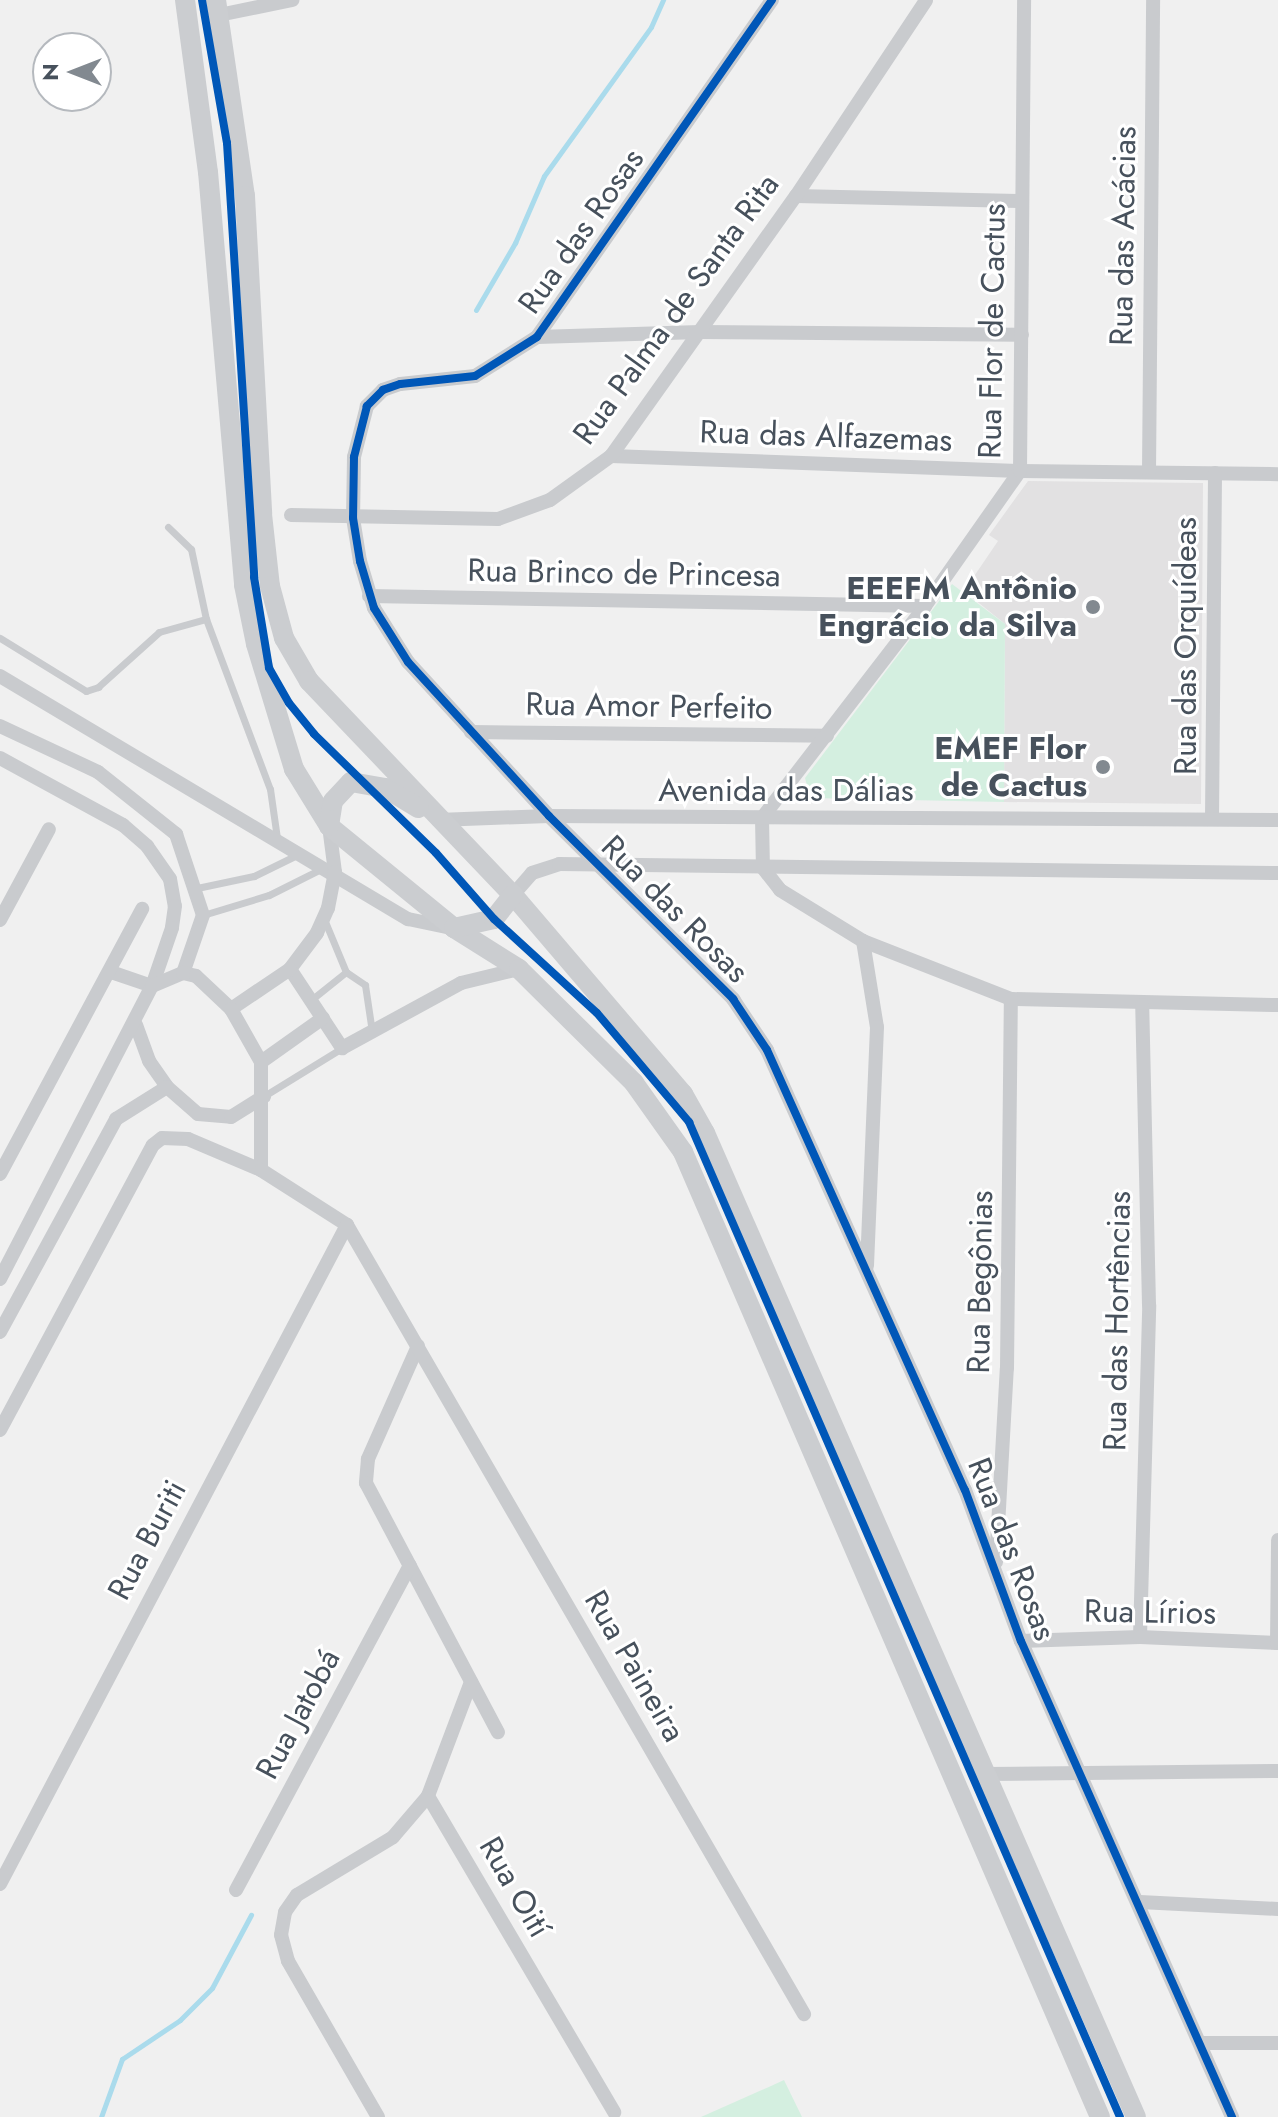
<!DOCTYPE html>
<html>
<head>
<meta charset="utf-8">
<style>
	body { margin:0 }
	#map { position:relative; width:1278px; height:2117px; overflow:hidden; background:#f0f0f0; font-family:Jost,sans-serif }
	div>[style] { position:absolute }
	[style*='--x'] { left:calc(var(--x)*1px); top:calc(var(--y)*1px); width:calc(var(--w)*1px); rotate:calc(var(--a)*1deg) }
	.education>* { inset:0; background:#e2e1e2 }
	.green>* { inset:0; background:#d4efe0 }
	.stream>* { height:5px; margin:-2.5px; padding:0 2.5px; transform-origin:2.5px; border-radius:2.5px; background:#aadbec }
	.service>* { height:7px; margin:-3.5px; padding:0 3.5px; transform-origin:3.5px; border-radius:3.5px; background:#c9cbce }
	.minor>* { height:14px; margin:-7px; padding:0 7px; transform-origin:7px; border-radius:7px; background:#c9cbce }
	.secondary>* { height:20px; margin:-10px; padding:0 10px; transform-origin:10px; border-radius:10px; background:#cbcdd0 }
	.cycleway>* { height:8px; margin:-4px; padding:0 4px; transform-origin:4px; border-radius:4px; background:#0057b8 }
	.dots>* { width:22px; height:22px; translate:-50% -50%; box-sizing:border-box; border:4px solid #fff; border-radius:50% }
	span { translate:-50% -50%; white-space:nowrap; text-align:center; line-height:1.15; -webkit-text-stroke:6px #fff; paint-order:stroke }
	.street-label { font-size:32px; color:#47515c }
	.poi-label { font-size:32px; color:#47515c; font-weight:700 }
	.right { translate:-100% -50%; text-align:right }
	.north { position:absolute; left:32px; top:32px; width:80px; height:80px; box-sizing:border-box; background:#fff; border:2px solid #b5b9be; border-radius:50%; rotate:270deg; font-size:22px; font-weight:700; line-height:32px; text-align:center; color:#47515c }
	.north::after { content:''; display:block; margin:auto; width:28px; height:36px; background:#828990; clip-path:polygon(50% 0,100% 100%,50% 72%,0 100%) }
</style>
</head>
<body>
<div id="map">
	<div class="education">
		<i style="clip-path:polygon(1028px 481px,1203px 483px,1201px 804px,1004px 802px,1005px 624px,964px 591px,998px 541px,989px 535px)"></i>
	</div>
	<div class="green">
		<i style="clip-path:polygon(952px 584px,1005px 624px,1004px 802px,810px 798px,805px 778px)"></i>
		<i style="clip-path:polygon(784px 2080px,802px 2117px,701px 2117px,771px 2086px)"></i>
	</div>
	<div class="stream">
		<i style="--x:476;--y:310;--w:78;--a:-59.8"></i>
		<i style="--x:515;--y:243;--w:73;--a:-66.6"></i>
		<i style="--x:544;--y:176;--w:183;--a:-54.3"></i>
		<i style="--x:651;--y:27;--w:30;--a:-66"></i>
		<i style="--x:101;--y:2117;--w:62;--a:-70.1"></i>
		<i style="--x:122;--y:2059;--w:70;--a:-33.9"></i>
		<i style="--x:180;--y:2020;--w:45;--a:-45"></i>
		<i style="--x:212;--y:1988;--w:83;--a:-61.9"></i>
	</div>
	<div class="service">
		<i style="--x:168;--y:527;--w:32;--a:44"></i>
		<i style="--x:191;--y:549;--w:72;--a:77.9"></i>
		<i style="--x:206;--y:619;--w:182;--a:69.4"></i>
		<i style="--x:270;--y:789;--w:49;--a:81.9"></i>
		<i style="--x:0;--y:638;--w:101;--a:31.6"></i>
		<i style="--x:86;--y:691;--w:13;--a:-18"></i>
		<i style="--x:98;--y:687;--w:82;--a:-42"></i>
		<i style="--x:159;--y:632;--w:49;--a:-15.5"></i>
		<i style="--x:197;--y:888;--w:58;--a:-11.9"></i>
		<i style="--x:254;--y:876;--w:50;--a:-26.1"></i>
		<i style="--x:203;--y:915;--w:69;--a:-16.9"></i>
		<i style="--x:269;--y:895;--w:60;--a:-26.6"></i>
		<i style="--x:324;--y:919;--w:57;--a:67.5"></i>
		<i style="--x:346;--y:972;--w:23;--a:34"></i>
		<i style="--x:365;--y:985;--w:48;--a:81.5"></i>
		<i style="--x:311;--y:1000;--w:45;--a:-38.7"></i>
		<i style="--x:264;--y:1096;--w:92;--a:-31.6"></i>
	</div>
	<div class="minor">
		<i style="--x:772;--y:0;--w:411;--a:124.9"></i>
		<i style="--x:537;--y:337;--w:73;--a:147.8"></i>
		<i style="--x:475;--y:376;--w:75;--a:173.9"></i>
		<i style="--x:400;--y:384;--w:18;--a:161"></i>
		<i style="--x:383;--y:390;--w:23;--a:135"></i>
		<i style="--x:367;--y:406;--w:53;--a:104.3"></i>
		<i style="--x:354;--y:457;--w:61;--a:90.9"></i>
		<i style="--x:353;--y:518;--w:44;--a:80.8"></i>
		<i style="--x:360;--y:561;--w:49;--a:73.4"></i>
		<i style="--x:374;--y:608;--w:64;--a:57.8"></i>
		<i style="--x:408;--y:662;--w:209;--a:47.5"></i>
		<i style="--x:549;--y:816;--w:260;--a:44.8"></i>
		<i style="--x:733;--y:999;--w:61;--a:56.3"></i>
		<i style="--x:767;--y:1050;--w:482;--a:65.8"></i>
		<i style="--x:965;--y:1490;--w:161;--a:69.7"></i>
		<i style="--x:1021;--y:1641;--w:521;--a:66.09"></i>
		<i style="--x:219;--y:15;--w:75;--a:-11.6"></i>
		<i style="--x:796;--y:196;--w:226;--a:1.3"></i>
		<i style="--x:537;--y:337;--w:163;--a:-1.8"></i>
		<i style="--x:700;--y:332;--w:322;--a:0.5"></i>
		<i style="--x:611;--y:456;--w:409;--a:2.1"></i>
		<i style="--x:1020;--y:471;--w:258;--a:0.7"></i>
		<i style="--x:1149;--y:472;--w:472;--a:-89.5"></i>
		<i style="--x:291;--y:515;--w:207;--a:1.1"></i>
		<i style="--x:498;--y:519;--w:55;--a:-20.1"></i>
		<i style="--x:550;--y:500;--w:75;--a:-35.8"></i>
		<i style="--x:611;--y:456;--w:319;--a:-54.6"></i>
		<i style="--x:796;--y:196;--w:235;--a:-56.4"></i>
		<i style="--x:369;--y:596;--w:556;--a:1.03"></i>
		<i style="--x:0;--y:676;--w:475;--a:30.8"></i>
		<i style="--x:408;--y:919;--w:45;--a:11.6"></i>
		<i style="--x:0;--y:726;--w:108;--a:25.1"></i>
		<i style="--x:98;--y:772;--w:100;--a:38.5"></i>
		<i style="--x:176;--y:834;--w:85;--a:71.6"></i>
		<i style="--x:203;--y:915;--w:61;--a:109"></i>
		<i style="--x:471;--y:732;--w:356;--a:0.6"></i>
		<i style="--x:0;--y:758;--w:140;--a:28.6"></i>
		<i style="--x:123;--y:825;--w:32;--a:41"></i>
		<i style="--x:147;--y:846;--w:40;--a:55.1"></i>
		<i style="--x:170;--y:879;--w:27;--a:80"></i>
		<i style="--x:175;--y:906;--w:22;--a:98"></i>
		<i style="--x:172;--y:928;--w:61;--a:109"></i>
		<i style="--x:152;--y:986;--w:43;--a:-161.1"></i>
		<i style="--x:762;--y:818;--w:267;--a:-52.4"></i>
		<i style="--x:925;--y:606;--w:165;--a:-54.9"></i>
		<i style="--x:1020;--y:471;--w:471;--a:-89.5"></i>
		<i style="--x:762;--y:818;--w:50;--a:88.9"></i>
		<i style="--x:763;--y:868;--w:28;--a:52"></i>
		<i style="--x:780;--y:890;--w:97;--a:31.6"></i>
		<i style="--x:863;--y:941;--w:159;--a:21.4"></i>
		<i style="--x:1011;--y:999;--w:267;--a:1.3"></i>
		<i style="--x:1212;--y:819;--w:346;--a:-89.5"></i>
		<i style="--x:438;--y:820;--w:111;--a:-2.1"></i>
		<i style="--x:549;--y:816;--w:729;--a:0.31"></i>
		<i style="--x:329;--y:826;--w:46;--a:82.6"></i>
		<i style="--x:335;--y:872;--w:37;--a:101"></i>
		<i style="--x:328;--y:908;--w:27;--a:114"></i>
		<i style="--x:317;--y:933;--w:45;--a:126.9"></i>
		<i style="--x:290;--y:969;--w:95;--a:56.6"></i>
		<i style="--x:342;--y:1048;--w:136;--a:-28.6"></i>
		<i style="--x:461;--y:983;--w:60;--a:-13.6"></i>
		<i style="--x:513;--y:895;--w:29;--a:-49"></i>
		<i style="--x:532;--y:873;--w:28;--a:-18"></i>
		<i style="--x:559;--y:864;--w:719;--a:0.72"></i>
		<i style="--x:0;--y:920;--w:103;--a:-61.7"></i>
		<i style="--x:863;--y:941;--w:87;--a:80.8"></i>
		<i style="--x:877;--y:1027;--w:239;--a:92.4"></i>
		<i style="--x:231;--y:1009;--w:71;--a:-34.1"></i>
		<i style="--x:136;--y:1025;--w:38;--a:70"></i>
		<i style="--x:149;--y:1061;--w:32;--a:55"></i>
		<i style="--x:167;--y:1087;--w:41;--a:41.1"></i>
		<i style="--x:198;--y:1114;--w:33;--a:5"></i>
		<i style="--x:231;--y:1117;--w:39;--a:-32"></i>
		<i style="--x:261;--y:1062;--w:76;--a:-35.4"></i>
		<i style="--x:0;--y:1174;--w:301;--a:-61.8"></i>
		<i style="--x:0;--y:1279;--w:330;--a:-62.6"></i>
		<i style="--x:152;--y:986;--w:34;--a:-23"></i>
		<i style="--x:183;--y:973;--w:13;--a:13"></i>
		<i style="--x:196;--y:976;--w:48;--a:43.3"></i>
		<i style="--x:231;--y:1009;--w:61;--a:60.5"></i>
		<i style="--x:261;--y:1062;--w:108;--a:90"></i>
		<i style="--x:0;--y:1332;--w:243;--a:-61.4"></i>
		<i style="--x:116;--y:1119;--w:60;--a:-32.1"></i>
		<i style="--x:418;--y:1346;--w:124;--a:113.9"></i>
		<i style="--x:368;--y:1459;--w:24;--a:95"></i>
		<i style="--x:366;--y:1483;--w:282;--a:62.1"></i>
		<i style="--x:0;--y:1430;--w:323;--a:-61.8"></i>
		<i style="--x:153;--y:1145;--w:11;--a:-38"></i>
		<i style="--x:162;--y:1138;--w:26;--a:2"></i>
		<i style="--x:188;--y:1139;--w:79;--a:23"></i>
		<i style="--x:261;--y:1170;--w:102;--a:32.6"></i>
		<i style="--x:347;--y:1225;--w:912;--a:59.92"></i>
		<i style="--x:996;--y:1562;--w:194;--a:-86.8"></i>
		<i style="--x:1007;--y:1368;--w:369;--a:-89.4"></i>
		<i style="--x:1140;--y:1637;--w:332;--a:-88.4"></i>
		<i style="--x:1149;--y:1305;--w:300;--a:-91.3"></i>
		<i style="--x:1021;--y:1641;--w:119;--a:-1.9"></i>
		<i style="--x:1140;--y:1637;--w:138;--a:2.5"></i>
		<i style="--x:1277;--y:1643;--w:103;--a:-89.4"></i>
		<i style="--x:471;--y:1682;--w:122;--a:110.7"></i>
		<i style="--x:428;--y:1796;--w:367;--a:59.5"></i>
		<i style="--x:984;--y:1774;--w:294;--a:-0.6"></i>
		<i style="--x:0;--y:1884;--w:745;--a:-62.23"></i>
		<i style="--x:236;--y:1890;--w:368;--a:-61.8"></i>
		<i style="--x:1140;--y:1902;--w:138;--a:2.9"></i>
		<i style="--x:1203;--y:2043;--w:75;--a:0"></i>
		<i style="--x:378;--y:2117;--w:180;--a:-120"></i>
		<i style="--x:288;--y:1961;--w:27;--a:-105"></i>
		<i style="--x:281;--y:1935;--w:23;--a:-80"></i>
		<i style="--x:285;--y:1912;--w:21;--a:-55"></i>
		<i style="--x:297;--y:1895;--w:112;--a:-31.1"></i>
		<i style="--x:393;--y:1837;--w:54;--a:-49.5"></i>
	</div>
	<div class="secondary">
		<i style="--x:185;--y:0;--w:174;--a:82.4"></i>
		<i style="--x:208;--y:172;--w:415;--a:85"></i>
		<i style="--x:244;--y:585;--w:60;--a:78.5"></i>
		<i style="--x:256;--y:644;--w:131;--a:73.1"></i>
		<i style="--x:294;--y:769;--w:67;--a:58.4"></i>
		<i style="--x:329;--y:826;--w:161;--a:39.2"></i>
		<i style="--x:454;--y:928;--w:77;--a:32.2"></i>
		<i style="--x:519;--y:969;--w:162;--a:44.7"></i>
		<i style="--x:634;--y:1083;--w:85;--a:54.6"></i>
		<i style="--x:683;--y:1152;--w:1051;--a:66.63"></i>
		<i style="--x:216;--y:0;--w:198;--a:81.6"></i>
		<i style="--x:245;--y:196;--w:318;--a:86.9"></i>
		<i style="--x:262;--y:514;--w:72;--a:83.7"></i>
		<i style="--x:270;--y:586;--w:54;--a:74.9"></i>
		<i style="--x:284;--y:638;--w:50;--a:59.8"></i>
		<i style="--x:309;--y:681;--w:296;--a:46.4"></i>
		<i style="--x:513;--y:895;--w:262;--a:49.5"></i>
		<i style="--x:683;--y:1094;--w:45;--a:60.6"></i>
		<i style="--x:705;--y:1133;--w:1074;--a:66.35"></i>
		<i style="--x:329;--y:826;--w:25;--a:-81"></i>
		<i style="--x:333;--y:801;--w:26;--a:-47"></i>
		<i style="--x:351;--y:782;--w:35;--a:10"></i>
		<i style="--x:385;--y:788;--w:39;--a:31"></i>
		<i style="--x:454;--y:928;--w:41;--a:-12.7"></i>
		<i style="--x:494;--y:919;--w:31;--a:-52"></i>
	</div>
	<div class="cycleway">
		<i style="--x:202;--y:0;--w:145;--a:80.1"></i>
		<i style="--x:227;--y:143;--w:435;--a:86.4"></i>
		<i style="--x:254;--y:577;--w:92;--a:80.6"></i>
		<i style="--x:269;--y:668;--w:40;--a:60.3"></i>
		<i style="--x:289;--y:703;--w:40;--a:51"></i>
		<i style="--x:314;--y:734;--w:170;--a:44.3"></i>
		<i style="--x:436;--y:853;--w:88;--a:48.7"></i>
		<i style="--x:494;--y:919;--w:139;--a:42.4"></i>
		<i style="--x:597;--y:1013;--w:143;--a:49.8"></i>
		<i style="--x:689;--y:1122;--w:1084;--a:66.58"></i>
		<i style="--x:772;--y:0;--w:411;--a:124.9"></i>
		<i style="--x:537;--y:337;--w:73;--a:147.8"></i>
		<i style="--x:475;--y:376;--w:75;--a:173.9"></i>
		<i style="--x:400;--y:384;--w:18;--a:161"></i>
		<i style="--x:383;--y:390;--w:23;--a:135"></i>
		<i style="--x:367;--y:406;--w:53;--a:104.3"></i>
		<i style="--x:354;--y:457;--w:61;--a:90.9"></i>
		<i style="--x:353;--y:518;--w:44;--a:80.8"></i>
		<i style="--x:360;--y:561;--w:49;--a:73.4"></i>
		<i style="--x:374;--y:608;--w:64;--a:57.8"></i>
		<i style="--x:408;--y:662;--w:209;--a:47.5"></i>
		<i style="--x:549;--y:816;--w:260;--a:44.8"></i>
		<i style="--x:733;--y:999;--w:61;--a:56.3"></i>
		<i style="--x:767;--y:1050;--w:482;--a:65.8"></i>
		<i style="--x:965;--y:1490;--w:161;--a:69.7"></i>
		<i style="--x:1021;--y:1641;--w:521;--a:66.09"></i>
	</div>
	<div class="dots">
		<i style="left:1093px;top:607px;background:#828990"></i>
		<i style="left:1103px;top:767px;background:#828990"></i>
	</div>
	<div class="street-label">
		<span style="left:581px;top:231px;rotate:-55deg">Rua das Rosas</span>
		<span style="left:1123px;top:236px;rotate:-89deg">Rua das Acácias</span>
		<span style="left:676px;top:309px;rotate:-54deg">Rua Palma de Santa Rita</span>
		<span style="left:992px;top:331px;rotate:-89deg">Rua Flor de Cactus</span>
		<span style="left:826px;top:436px;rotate:2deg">Rua das Alfazemas</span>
		<span style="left:624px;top:573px;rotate:1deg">Rua Brinco de Princesa</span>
		<span style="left:1185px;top:646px;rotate:-90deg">Rua das Orquídeas</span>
		<span style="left:649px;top:706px;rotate:1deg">Rua Amor Perfeito</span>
		<span style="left:786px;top:790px">Avenida das Dálias</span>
		<span style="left:675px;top:909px;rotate:45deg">Rua das Rosas</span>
		<span style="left:980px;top:1282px;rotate:-89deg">Rua Begônias</span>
		<span style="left:1117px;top:1321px;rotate:-89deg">Rua das Hortências</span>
		<span style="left:147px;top:1540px;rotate:-62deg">Rua Buriti</span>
		<span style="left:1012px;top:1549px;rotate:69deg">Rua das Rosas</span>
		<span style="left:1150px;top:1612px;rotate:1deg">Rua Lírios</span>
		<span style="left:635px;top:1666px;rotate:60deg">Rua Paineira</span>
		<span style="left:298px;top:1714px;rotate:-62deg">Rua Jatobá</span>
		<span style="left:515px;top:1887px;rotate:60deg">Rua Oití</span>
	</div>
	<div class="poi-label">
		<span class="right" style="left:1077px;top:607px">EEEFM Antônio<br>Engrácio da Silva</span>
		<span class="right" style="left:1087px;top:767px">EMEF Flor<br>de Cactus</span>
	</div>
	<div class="north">N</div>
</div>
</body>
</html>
